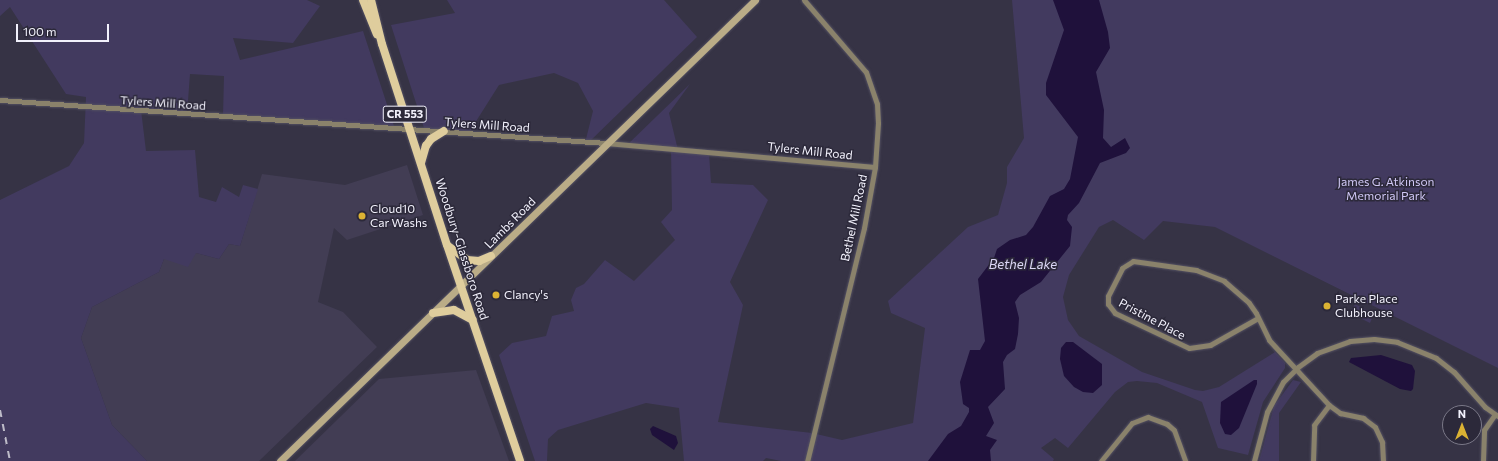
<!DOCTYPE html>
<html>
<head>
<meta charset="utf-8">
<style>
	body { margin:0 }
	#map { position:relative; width:1498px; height:461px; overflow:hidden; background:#363345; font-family:Commissioner,sans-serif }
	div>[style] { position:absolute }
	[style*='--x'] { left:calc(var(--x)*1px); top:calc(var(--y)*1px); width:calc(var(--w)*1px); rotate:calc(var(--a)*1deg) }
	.built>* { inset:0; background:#423d54 }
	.green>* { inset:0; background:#423a5f }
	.water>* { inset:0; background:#1f113b }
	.roads { filter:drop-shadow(0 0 1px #545162) drop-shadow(0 0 1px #545162) }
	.street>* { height:5px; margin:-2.5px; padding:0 2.5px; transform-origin:2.5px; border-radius:2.5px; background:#8a826b }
	.secondary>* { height:7px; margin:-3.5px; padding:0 3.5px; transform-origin:3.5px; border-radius:3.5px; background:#baac87 }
	.primary>* { height:8px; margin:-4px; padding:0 4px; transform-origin:4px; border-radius:4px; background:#dfcd9d }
	.rail>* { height:2px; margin-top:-1px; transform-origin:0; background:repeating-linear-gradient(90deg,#bdbbc8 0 7px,transparent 0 14px) }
	.dots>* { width:11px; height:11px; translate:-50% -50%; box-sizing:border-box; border:2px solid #2c293a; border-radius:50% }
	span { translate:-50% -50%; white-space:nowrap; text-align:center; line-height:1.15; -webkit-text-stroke:3px #2c293a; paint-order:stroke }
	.shield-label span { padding:1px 3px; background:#2c293a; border:1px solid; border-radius:3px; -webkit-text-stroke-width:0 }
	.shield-label { font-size:11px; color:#f2f1fc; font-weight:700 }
	.street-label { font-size:12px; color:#f2f1fc }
	.park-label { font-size:12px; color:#d0c7f5 }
	.poi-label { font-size:12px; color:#f2f1fc }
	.left { translate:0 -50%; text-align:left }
	.water-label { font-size:13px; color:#dcd7f6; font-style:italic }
	.north { position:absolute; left:1442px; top:405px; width:40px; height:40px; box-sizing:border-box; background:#2c293a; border:1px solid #7b7988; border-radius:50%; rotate:0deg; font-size:11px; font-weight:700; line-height:16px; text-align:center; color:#f2f1fc }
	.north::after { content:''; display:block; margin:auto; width:14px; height:18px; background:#dbb233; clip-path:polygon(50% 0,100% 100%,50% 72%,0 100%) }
	.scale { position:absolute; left:16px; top:24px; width:93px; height:18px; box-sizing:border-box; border:2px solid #f2f1fc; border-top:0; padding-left:5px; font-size:12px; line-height:14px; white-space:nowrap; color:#f2f1fc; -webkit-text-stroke:3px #2c293a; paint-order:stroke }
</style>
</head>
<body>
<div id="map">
	<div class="built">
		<i style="clip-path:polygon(407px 165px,423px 215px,347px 240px,334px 228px,318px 302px,343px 312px,377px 347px,259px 461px,147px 461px,112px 425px,81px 338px,92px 307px,159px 272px,164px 259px,196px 253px,219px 259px,229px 244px,240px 246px,262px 174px,345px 185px)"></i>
		<i style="clip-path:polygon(476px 370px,509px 461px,295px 461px,379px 379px)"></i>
	</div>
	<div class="green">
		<i style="clip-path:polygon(0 0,307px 0,320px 6px,293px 43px,233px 38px,240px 60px,363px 31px,395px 129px,223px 116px,224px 76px,190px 74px,187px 114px,141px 110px,146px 151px,195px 150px,199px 197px,216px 202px,222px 187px,239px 197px,243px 185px,258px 189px,240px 246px,229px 244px,219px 259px,196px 253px,188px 267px,164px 259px,159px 272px,92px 307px,81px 338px,112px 425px,147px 461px,0 461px,0 200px,69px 166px,84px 143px,86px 97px,66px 94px,10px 7px,0 16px)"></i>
		<i style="clip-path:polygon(447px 0,664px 0,697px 37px,588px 143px,585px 143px,593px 111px,578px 83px,554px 73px,499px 85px,468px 134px,425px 131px,391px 25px,455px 13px)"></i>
		<i style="clip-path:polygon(1012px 0,1498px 0,1498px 368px,1215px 227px,1163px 221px,1144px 240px,1113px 220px,1099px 227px,1069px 275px,1063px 297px,1068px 320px,1079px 336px,1142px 372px,1195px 390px,1203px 391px,1219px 387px,1275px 352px,1285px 363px,1285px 368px,1263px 402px,1248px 455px,1218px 448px,1202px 402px,1157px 383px,1137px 381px,1128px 382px,1115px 392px,1068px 448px,1055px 438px,1041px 448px,1054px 459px,1053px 461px,781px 461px,766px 458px,763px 461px,684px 461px,679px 408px,646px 403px,558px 430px,548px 439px,547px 461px,535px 461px,499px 355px,512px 343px,546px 336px,552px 316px,574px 311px,571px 300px,576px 288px,584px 284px,605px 260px,634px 281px,675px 240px,661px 222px,672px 210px,671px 150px,626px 146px,690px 84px,669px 113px,678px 150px,709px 153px,711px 183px,753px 185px,768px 200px,730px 282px,743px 305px,718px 422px,812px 433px,842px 440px,913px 423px,925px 328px,891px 313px,888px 301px,968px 227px,998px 215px,1007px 183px,1007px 167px,1024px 138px)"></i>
		<i style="clip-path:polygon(1355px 304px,1374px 314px,1370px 323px,1350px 313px)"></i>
		<i style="clip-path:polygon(1293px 380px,1301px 382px,1279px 413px,1279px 461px,1259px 461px,1274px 406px)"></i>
	</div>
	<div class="water">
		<i style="clip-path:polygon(1053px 0,1099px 0,1108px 32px,1110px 48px,1096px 72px,1104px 110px,1103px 138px,1111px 147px,1125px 138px,1130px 148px,1126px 153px,1100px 163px,1079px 203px,1068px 215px,1067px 220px,1072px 227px,1070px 246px,1041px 282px,1020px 295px,1015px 302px,1019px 318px,1018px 334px,1015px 349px,1007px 355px,1003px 362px,1005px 389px,988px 407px,994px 423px,986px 436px,997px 440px,990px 450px,991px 461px,928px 461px,948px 434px,961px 426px,969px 412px,969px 408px,963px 404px,960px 382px,970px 350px,980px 350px,985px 341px,978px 279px,994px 258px,997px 249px,1010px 240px,1026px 235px,1033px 227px,1050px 196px,1064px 189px,1070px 179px,1078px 137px,1046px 95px,1046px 83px,1064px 30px)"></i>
		<i style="clip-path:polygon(1066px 342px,1073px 342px,1102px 364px,1102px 385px,1093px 393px,1083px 392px,1074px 387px,1064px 376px,1060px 359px,1061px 348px)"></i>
		<i style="clip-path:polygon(1381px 355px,1412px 365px,1415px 371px,1413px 389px,1411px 391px,1400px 389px,1349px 362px,1351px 358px)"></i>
		<i style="clip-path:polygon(1254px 380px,1257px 380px,1257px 384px,1239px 428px,1231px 435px,1225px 434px,1220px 423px,1221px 402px)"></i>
		<i style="clip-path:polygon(653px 426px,676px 436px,678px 443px,674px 450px,652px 435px,650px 429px)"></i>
	</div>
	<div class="roads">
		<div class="street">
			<i style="--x:804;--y:0;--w:95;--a:49.3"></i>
			<i style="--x:866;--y:72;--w:34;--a:71"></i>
			<i style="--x:877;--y:104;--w:19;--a:87"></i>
			<i style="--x:878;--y:123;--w:44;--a:93.9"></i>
			<i style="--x:875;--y:167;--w:62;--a:100.2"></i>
			<i style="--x:864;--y:228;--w:240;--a:103.7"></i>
			<i style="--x:0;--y:100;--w:608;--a:4.06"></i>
			<i style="--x:606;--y:143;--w:270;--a:5.1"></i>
			<i style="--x:1258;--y:318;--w:55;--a:150.6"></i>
			<i style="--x:1210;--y:345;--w:21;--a:172"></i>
			<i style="--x:1189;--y:348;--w:82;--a:-154.7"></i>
			<i style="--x:1115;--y:313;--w:11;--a:-128"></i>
			<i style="--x:1108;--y:304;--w:8;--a:-90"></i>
			<i style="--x:1108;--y:296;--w:31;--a:-63"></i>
			<i style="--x:1122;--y:268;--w:13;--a:-32"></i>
			<i style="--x:1133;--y:261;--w:64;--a:8.1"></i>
			<i style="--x:1196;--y:270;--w:30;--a:21"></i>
			<i style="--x:1224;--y:281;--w:33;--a:41"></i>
			<i style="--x:1249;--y:303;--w:12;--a:55"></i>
			<i style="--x:1256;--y:313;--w:30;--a:64"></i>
			<i style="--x:1269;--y:340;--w:88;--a:47.3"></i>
			<i style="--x:1329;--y:405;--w:14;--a:36"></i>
			<i style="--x:1340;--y:413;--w:24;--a:12"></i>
			<i style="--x:1363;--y:418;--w:15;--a:37"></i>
			<i style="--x:1375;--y:427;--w:17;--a:65"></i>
			<i style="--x:1382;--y:442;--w:19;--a:87"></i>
			<i style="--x:1101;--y:461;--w:49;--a:-50.8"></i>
			<i style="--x:1132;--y:423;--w:17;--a:-21"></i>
			<i style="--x:1148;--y:417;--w:20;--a:20"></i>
			<i style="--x:1167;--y:424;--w:9;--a:41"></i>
			<i style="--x:1174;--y:430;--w:33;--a:70"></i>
			<i style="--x:1254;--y:461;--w:51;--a:-75.1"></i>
			<i style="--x:1267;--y:412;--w:34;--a:-62"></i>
			<i style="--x:1283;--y:382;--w:21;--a:-45"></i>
			<i style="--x:1298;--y:367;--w:24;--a:-36"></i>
			<i style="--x:1317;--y:353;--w:35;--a:-20"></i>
			<i style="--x:1350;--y:341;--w:24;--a:-5"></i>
			<i style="--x:1374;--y:339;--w:23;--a:7"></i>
			<i style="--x:1397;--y:342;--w:42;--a:22.3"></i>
			<i style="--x:1436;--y:358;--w:23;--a:38"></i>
			<i style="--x:1454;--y:372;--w:47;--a:48.5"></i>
			<i style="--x:1485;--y:407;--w:16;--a:35"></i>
			<i style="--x:1313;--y:461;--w:36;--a:-88"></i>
			<i style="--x:1314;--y:425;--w:25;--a:-53"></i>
			<i style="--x:1483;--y:461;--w:31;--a:-88"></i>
			<i style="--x:1484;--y:430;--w:19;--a:-55"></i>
		</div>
		<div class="secondary">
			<i style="--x:280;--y:461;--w:662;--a:-44.14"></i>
		</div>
		<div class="primary">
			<i style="--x:363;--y:0;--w:37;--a:68"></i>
			<i style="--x:371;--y:0;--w:45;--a:76"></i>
			<i style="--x:382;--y:44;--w:211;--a:72.1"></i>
			<i style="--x:447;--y:245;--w:228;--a:71.3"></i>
			<i style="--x:421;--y:163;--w:18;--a:-74"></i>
			<i style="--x:426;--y:146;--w:9;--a:-54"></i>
			<i style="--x:431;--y:139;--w:15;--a:-32"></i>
			<i style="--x:448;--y:246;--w:24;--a:36"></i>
			<i style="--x:467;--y:260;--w:12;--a:5"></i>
			<i style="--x:479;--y:261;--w:13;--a:-23"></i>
			<i style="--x:433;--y:313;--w:21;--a:-8"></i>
			<i style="--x:454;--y:310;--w:21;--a:28"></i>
		</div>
	</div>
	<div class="rail">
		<i style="--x:0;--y:410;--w:52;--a:78.9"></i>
	</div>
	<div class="dots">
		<i style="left:362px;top:216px;background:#dbb233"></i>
		<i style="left:496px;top:295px;background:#dbb233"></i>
		<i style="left:1327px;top:306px;background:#dbb233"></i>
	</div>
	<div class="shield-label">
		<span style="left:405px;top:114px">CR 553</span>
	</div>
	<div class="street-label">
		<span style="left:163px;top:103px;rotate:4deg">Tylers Mill Road</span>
		<span style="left:487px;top:125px;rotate:4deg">Tylers Mill Road</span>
		<span style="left:810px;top:151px;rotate:6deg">Tylers Mill Road</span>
		<span style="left:854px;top:218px;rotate:-78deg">Bethel Mill Road</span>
		<span style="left:510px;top:223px;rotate:-45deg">Lambs Road</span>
		<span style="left:462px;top:249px;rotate:72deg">Woodbury-Glassboro Road</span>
		<span style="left:1152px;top:319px;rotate:28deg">Pristine Place</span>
	</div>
	<div class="park-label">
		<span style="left:1386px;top:189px">James G. Atkinson<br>Memorial Park</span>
	</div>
	<div class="poi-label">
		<span class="left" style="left:370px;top:216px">Cloud10<br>Car Washs</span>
		<span class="left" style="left:504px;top:295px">Clancy's</span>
		<span class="left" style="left:1335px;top:306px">Parke Place<br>Clubhouse</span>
	</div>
	<div class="water-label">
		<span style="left:1023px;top:264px">Bethel Lake</span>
	</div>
	<div class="north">N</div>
	<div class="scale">100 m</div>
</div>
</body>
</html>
